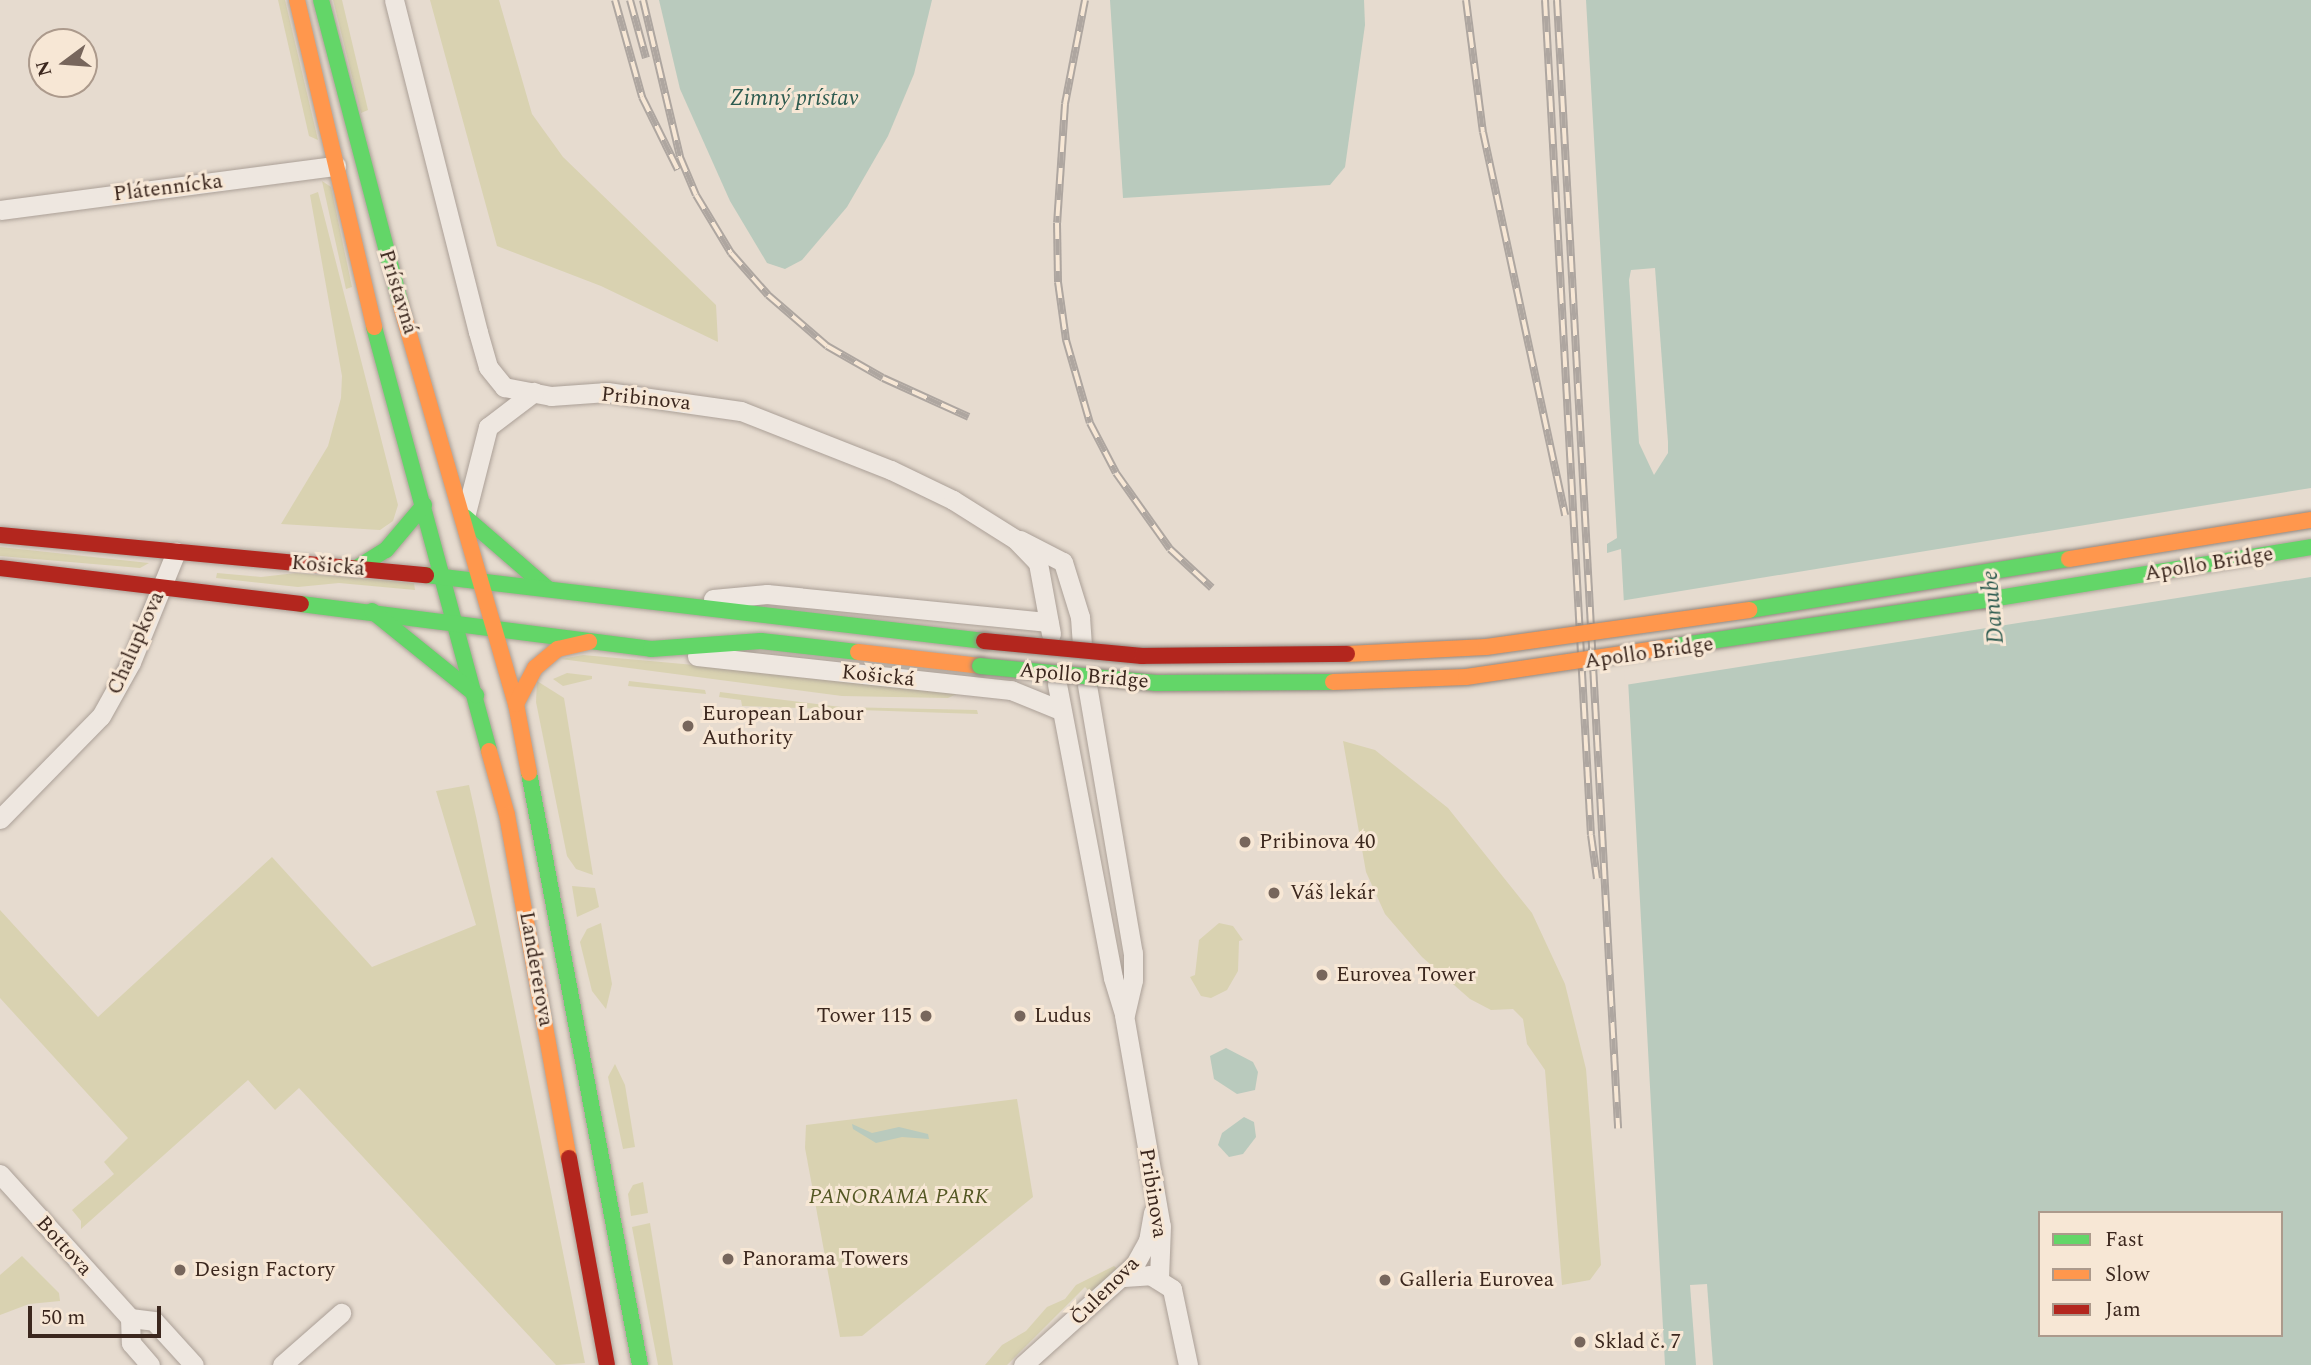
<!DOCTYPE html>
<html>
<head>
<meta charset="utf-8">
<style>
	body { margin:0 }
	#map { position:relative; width:2311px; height:1365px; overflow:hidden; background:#e6dbcf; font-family:Spectral,serif }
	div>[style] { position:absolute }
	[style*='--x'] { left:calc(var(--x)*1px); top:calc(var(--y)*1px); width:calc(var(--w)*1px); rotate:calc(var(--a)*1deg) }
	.green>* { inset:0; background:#d9d2b1 }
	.water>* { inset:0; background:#b9cabd }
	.pier>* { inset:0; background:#e6dbcf }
	.roads { filter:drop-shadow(0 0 2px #aba097) drop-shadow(0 0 2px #aba097) }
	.street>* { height:19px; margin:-9.5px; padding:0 9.5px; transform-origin:9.5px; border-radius:9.5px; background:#eee7e0 }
	.fast>* { height:16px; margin:-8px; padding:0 8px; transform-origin:8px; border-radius:8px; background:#63d668 }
	.slow>* { height:16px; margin:-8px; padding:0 8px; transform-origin:8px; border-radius:8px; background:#ff974d }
	.jam>* { height:16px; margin:-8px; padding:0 8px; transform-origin:8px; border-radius:8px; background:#b3261e }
	.rail>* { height:8px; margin-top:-4px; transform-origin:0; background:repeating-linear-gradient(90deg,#f7e7d5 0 16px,#aea6a0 0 32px); box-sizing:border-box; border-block:2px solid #aea6a0 }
	.bridges { filter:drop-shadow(0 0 2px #91867e) drop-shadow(0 0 2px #91867e) }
	.fast-bridge>* { height:16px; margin:-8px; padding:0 8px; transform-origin:8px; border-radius:8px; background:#63d668 }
	.slow-bridge>* { height:16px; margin:-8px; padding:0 8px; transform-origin:8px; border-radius:8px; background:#ff974d }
	.jam-bridge>* { height:16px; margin:-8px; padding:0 8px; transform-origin:8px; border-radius:8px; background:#b3261e }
	.dots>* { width:19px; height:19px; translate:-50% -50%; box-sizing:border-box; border:4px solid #f7e7d5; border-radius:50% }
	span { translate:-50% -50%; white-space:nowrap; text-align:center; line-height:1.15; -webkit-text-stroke:6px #f7e7d5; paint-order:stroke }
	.street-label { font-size:21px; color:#3b271e }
	.poi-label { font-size:21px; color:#3b271e }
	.left { translate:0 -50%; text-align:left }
	.right { translate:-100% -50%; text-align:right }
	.park-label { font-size:21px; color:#545824; font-style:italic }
	.water-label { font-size:23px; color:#2d5b50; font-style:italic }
	.legend { position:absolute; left:2038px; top:1211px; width:245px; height:126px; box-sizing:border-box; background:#f7e7d5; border:2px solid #ac9a8c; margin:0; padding:9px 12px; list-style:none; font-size:21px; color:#3b271e }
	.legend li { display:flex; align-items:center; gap:14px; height:35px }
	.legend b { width:35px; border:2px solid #ac9a8c }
	.north { position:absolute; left:28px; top:28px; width:70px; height:70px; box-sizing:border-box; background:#f7e7d5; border:2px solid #ac9a8c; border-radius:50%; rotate:254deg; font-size:19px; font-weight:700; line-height:28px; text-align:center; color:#3b271e }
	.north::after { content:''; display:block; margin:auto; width:24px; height:32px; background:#77665c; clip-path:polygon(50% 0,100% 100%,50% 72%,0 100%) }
	.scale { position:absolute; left:28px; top:1306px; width:133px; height:32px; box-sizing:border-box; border:4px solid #3b271e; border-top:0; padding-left:9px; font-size:21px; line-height:24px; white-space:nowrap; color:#3b271e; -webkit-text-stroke:5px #f7e7d5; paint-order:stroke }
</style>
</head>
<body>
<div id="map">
	<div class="green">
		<i style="clip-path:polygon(278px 0,285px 0,318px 140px,309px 136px)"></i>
		<i style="clip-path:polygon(333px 0,342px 0,368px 110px,361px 113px)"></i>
		<i style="clip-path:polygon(430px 0,499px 0,532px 114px,563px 157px,716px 305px,718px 342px,601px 286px,497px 246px)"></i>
		<i style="clip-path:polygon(322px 181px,331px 187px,352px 287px,346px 289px)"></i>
		<i style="clip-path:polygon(318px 192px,398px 505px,393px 521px,380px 530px,281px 524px,328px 446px,341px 398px,342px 376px,310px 195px)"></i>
		<i style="clip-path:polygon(0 547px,149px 563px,140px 568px,0 556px)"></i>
		<i style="clip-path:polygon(217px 573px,261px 577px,296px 573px,414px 583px,415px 590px,339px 583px,298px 587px,216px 578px)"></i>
		<i style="clip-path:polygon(583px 655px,807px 675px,959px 693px,948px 698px,842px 696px,561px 659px)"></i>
		<i style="clip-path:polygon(567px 673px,592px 676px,592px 679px,563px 686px,553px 679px)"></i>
		<i style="clip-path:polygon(537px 681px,564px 698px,593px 875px,576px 869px,567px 856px,536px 702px)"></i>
		<i style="clip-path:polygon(629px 681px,705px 690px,706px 694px,628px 686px)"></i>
		<i style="clip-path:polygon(720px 692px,841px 707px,977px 710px,978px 714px,742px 706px,741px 700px,719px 697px)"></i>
		<i style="clip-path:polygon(1343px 741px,1375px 750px,1448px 808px,1532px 913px,1565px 984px,1586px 1069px,1601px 1265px,1590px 1280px,1562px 1285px,1545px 1070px,1527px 1044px,1523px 1019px,1513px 1009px,1491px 1010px,1470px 999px,1422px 957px,1385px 914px,1366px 872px)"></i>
		<i style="clip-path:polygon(469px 785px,477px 821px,585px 1363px,556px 1365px,299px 1088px,275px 1110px,248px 1080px,81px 1229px,81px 1221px,72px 1210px,114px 1174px,104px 1162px,128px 1138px,0 998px,0 910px,98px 1017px,272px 857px,372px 967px,476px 925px,436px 791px)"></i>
		<i style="clip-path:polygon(572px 886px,595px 888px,599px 907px,577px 917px)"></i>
		<i style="clip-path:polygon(601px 923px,612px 984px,606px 1009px,592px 991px,580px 942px,587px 929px)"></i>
		<i style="clip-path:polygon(1219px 923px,1233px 926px,1243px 940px,1239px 941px,1238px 971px,1227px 990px,1211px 998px,1201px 996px,1190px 977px,1195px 975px,1199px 940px)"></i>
		<i style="clip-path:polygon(615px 1064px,625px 1085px,635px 1147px,623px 1149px,608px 1077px)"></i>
		<i style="clip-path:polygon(1017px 1099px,1033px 1197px,862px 1336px,840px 1337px,805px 1148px,806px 1125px)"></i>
		<i style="clip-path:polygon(643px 1182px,648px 1213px,631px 1216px,628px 1194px,633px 1185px)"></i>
		<i style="clip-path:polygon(650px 1223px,673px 1365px,658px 1365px,632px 1227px)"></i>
		<i style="clip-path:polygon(22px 1256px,59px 1293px,60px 1301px,29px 1304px,0 1315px,0 1275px)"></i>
		<i style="clip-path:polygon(1114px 1266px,1121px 1272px,1095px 1297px,1085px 1287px,1007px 1365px,985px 1365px,1002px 1345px,1026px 1331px,1047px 1307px,1065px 1299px,1076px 1285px)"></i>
	</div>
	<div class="water">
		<i style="clip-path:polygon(659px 0,932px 0,914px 74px,888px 136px,847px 207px,802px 260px,785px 269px,767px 263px,730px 201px,680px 89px)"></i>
		<i style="clip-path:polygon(1110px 0,1364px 0,1365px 25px,1345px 167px,1330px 185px,1123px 198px)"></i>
		<i style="clip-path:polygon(evenodd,1586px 0,2311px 0,2311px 1365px,1665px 1365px,1621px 549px,1607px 553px,1607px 544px,1617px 538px,1586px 0,2040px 1213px,2281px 1213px,2281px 1335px,2040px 1335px,2040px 1213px)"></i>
		<i style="clip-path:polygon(1226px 1048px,1253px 1062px,1258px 1072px,1255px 1090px,1237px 1094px,1214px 1079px,1210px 1056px)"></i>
		<i style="clip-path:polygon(1244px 1117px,1254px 1122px,1256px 1137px,1243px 1154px,1229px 1157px,1218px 1145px,1222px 1133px)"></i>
		<i style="clip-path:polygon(852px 1124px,872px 1133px,899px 1127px,928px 1134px,929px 1139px,902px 1137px,876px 1143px,853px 1129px)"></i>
	</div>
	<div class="pier">
		<i style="clip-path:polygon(1655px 268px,1668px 442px,1668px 453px,1654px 475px,1639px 443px,1629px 280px,1631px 270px)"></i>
		<i style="clip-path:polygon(2311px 488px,2311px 577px,1625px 685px,1620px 601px)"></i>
		<i style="clip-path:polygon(1707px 1284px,1713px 1365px,1696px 1365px,1690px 1285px)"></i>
	</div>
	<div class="roads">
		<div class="street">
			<i style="--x:394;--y:0;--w:342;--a:75.8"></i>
			<i style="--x:478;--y:332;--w:36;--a:74"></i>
			<i style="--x:488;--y:367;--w:26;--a:51"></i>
			<i style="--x:504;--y:387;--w:48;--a:10.8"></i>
			<i style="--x:551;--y:396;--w:56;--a:-4.1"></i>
			<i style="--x:607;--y:392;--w:135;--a:8.1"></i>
			<i style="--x:741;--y:411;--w:161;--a:21.5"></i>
			<i style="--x:891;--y:470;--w:69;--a:25.8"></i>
			<i style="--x:953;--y:500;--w:73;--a:32.2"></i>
			<i style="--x:1015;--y:539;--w:33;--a:46"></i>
			<i style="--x:1038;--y:563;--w:72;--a:79.6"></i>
			<i style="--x:0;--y:210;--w:339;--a:-7.5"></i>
			<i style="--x:465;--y:517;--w:93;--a:-75.7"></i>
			<i style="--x:488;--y:427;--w:58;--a:-37.3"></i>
			<i style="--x:1020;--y:540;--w:48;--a:27.1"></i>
			<i style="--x:1063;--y:562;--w:58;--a:72.8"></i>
			<i style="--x:1080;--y:617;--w:26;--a:86"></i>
			<i style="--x:713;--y:599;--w:54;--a:-5.3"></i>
			<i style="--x:767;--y:594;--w:283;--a:5.7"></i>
			<i style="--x:697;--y:656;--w:316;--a:6.2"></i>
			<i style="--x:1011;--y:690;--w:53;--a:22.2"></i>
			<i style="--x:1057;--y:684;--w:299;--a:79.2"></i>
			<i style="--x:1113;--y:978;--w:39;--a:73"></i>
			<i style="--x:1124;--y:1015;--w:214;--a:80.1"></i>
			<i style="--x:1161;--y:1226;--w:52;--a:92.2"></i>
			<i style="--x:1087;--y:685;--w:272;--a:80.3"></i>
			<i style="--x:1133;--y:953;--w:27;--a:90"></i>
			<i style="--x:1133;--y:980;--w:35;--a:103"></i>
			<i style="--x:0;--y:819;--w:144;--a:-45.6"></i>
			<i style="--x:101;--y:716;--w:62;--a:-60.9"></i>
			<i style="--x:131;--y:662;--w:119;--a:-67.8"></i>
			<i style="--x:0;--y:1174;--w:194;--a:47.9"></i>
			<i style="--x:1124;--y:1277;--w:26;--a:-4"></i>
			<i style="--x:1150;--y:1275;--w:26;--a:32"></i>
			<i style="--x:1172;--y:1289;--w:78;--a:78.1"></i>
			<i style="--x:130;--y:1318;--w:24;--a:7"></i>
			<i style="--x:154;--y:1321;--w:59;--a:47.7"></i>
			<i style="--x:130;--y:1318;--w:25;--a:88"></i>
			<i style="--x:131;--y:1343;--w:29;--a:49"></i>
			<i style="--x:282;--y:1365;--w:79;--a:-41.4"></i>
			<i style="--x:1023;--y:1365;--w:151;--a:-42"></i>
			<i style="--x:1135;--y:1264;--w:26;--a:-61"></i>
			<i style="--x:1148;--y:1241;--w:29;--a:-80"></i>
		</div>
		<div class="fast">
			<i style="--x:321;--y:0;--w:316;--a:75.3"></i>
			<i style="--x:374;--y:327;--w:439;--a:74.8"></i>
			<i style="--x:465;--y:517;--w:110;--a:40.9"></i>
			<i style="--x:355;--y:569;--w:36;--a:-32"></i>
			<i style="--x:386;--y:550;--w:59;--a:-49.8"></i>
			<i style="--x:426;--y:575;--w:562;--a:6.75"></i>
			<i style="--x:1985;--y:600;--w:330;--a:-9.2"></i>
			<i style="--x:301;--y:604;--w:353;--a:7.3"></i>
			<i style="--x:651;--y:649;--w:110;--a:-4.2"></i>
			<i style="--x:761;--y:641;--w:98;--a:6.5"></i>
			<i style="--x:372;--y:611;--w:134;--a:38.9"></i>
			<i style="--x:529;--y:773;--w:602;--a:79.38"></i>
		</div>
		<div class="slow">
			<i style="--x:297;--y:0;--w:336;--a:76.7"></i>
			<i style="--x:401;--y:306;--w:414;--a:73.9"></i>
			<i style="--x:516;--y:704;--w:70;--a:79.3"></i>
			<i style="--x:858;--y:652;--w:123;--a:6.5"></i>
			<i style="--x:516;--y:704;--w:41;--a:-62.2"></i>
			<i style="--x:535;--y:668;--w:30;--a:-40"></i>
			<i style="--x:558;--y:649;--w:32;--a:-13"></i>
			<i style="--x:489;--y:751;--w:66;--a:74.3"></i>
			<i style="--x:507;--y:815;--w:349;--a:79.8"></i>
		</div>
		<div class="jam">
			<i style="--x:0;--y:535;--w:428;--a:5.4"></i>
			<i style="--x:0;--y:568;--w:303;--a:6.8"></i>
			<i style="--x:569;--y:1158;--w:210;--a:79.6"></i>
		</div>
	</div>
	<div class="rail">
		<i style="--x:615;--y:0;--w:101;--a:74.4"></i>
		<i style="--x:642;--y:97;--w:81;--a:63.7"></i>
		<i style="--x:630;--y:0;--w:60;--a:74.6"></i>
		<i style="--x:643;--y:0;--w:161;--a:76.7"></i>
		<i style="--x:680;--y:157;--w:41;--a:67.2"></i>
		<i style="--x:696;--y:195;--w:68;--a:58.9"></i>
		<i style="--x:731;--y:253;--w:56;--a:48.6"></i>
		<i style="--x:768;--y:295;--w:78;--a:40.8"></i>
		<i style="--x:827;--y:346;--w:64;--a:29.7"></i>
		<i style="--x:883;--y:378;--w:94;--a:24.4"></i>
		<i style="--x:1085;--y:0;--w:106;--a:100.9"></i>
		<i style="--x:1065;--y:104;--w:119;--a:93.8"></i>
		<i style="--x:1057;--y:223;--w:59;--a:89"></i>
		<i style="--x:1058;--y:282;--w:59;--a:82.1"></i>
		<i style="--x:1066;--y:340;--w:86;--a:73.9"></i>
		<i style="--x:1090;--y:423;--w:56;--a:62.5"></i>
		<i style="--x:1116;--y:473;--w:93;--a:54.6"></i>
		<i style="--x:1170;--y:549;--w:57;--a:42.9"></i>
		<i style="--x:1466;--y:0;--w:133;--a:82.7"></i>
		<i style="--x:1483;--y:132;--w:392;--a:77.9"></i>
		<i style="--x:1545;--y:0;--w:836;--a:86.85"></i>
		<i style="--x:1591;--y:835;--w:44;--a:82.2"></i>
		<i style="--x:1557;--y:0;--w:1130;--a:86.9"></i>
	</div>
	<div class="bridges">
		<div class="fast-bridge">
			<i style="--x:1749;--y:610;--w:324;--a:-9.1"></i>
			<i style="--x:1670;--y:647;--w:318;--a:-8.5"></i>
			<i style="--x:980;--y:666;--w:177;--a:5.5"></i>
			<i style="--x:1156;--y:683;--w:177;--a:-0.3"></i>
		</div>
		<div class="slow-bridge">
			<i style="--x:2069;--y:559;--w:245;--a:-9.2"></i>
			<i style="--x:1347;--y:654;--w:139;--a:-2.9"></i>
			<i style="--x:1486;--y:647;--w:266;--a:-8"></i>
			<i style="--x:1333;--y:682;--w:133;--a:-2.2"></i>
			<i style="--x:1466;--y:677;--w:206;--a:-8.4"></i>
		</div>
		<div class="jam-bridge">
			<i style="--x:984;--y:641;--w:159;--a:5.4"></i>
			<i style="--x:1142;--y:656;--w:205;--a:-0.6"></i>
		</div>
	</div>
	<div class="dots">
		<i style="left:688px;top:726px;background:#77665c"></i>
		<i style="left:1245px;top:842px;background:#77665c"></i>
		<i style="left:1274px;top:893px;background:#77665c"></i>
		<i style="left:1322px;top:975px;background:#77665c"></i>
		<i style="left:926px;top:1016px;background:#77665c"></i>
		<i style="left:1020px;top:1016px;background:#77665c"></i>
		<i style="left:728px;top:1259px;background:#77665c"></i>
		<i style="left:180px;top:1270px;background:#77665c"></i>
		<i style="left:1385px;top:1280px;background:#77665c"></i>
		<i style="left:1580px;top:1342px;background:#77665c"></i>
	</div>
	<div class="street-label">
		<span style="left:168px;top:188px;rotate:-7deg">Plátennícka</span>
		<span style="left:398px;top:292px;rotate:73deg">Prístavná</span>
		<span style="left:646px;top:399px;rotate:6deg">Pribinova</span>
		<span style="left:2209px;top:564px;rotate:-9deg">Apollo Bridge</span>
		<span style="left:328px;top:566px;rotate:5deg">Košická</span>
		<span style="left:136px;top:643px;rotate:-66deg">Chalupkova</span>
		<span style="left:1649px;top:653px;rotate:-8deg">Apollo Bridge</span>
		<span style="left:878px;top:676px;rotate:6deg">Košická</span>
		<span style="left:1084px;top:676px;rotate:5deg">Apollo Bridge</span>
		<span style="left:536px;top:969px;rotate:80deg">Landererova</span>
		<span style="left:1153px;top:1193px;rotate:81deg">Pribinova</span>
		<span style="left:64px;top:1246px;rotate:48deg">Bottova</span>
		<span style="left:1105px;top:1291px;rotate:-45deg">Čulenova</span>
	</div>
	<div class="poi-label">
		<span class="left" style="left:702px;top:726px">European Labour<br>Authority</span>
		<span class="left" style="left:1259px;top:842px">Pribinova 40</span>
		<span class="left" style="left:1290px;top:893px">Váš lekár</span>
		<span class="left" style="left:1336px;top:975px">Eurovea Tower</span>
		<span class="right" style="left:912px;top:1016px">Tower 115</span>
		<span class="left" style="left:1034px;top:1016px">Ludus</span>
		<span class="left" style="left:742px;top:1259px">Panorama Towers</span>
		<span class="left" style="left:194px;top:1270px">Design Factory</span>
		<span class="left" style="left:1399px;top:1280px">Galleria Eurovea</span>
		<span class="left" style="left:1594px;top:1342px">Sklad č. 7</span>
	</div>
	<div class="park-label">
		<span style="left:899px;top:1197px">PANORAMA PARK</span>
	</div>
	<div class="water-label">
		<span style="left:794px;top:99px">Zimný prístav</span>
		<span style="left:1994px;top:607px;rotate:-95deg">Danube</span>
	</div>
	<ul class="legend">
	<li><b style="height:9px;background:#63d668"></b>Fast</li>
	<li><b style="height:9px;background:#ff974d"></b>Slow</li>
	<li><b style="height:9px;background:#b3261e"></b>Jam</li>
	</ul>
	<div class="north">N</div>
	<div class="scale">50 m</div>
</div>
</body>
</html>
